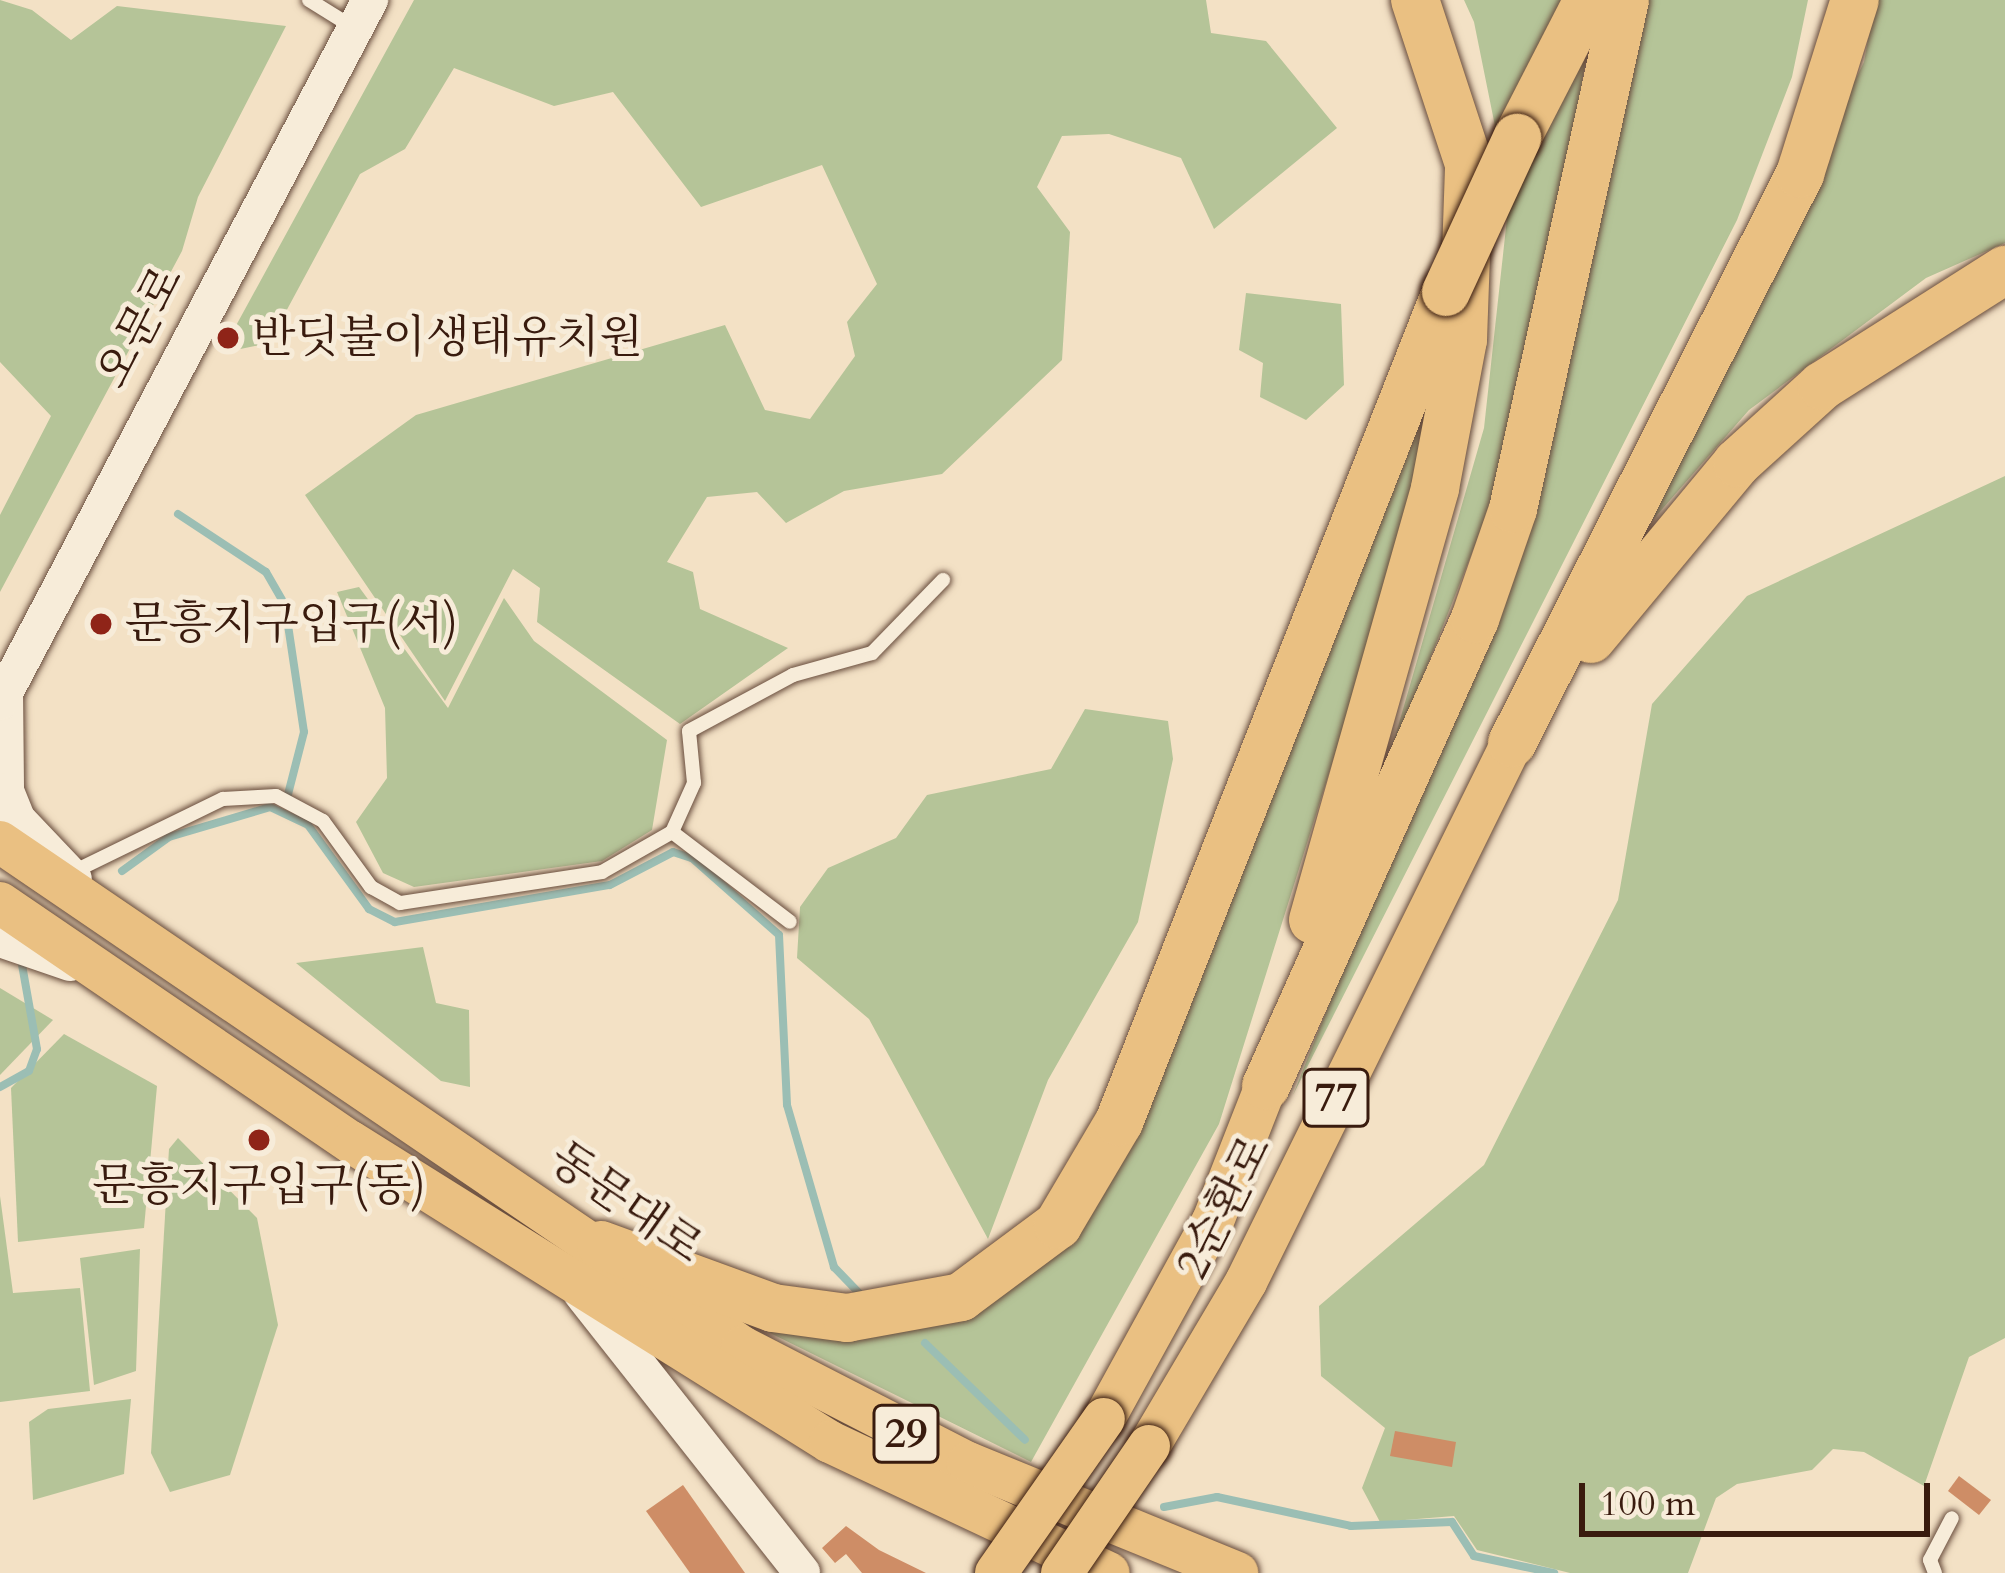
<!DOCTYPE html>
<html>
<head>
<meta charset="utf-8">
<style>
	body { margin:0 }
	#map { position:relative; width:2005px; height:1573px; overflow:hidden; background:#f3e1c5; font-family:Cardo,"Noto Serif KR",serif }
	div>[style] { position:absolute }
	[style*='--x'] { left:calc(var(--x)*1px); top:calc(var(--y)*1px); width:calc(var(--w)*1px); rotate:calc(var(--a)*1deg) }
	.green>* { inset:0; background:#b5c498 }
	.stream>* { height:8px; margin:-4px; padding:0 4px; transform-origin:4px; border-radius:4px; background:#9bbeb4 }
	.building>* { inset:0; background:#ce8d66 }
	.roads { filter:drop-shadow(0 0 3px #684c3c) drop-shadow(0 0 3px #684c3c) }
	.service>* { height:14px; margin:-7px; padding:0 7px; transform-origin:7px; border-radius:7px; background:#f7ecd9 }
	.secondary>* { height:36px; margin:-18px; padding:0 18px; transform-origin:18px; border-radius:18px; background:#f7ecd9 }
	.primary>* { height:42px; margin:-21px; padding:0 21px; transform-origin:21px; border-radius:21px; background:#eac082 }
	.trunk>* { height:42px; margin:-21px; padding:0 21px; transform-origin:21px; border-radius:21px; background:#eac082 }
	.motorway>* { height:48px; margin:-24px; padding:0 24px; transform-origin:24px; border-radius:24px; background:#eac082 }
	.bridges { filter:drop-shadow(0 0 3px #391b0e) drop-shadow(0 0 3px #391b0e) }
	.trunk-bridge>* { height:42px; margin:-21px; padding:0 21px; transform-origin:21px; border-radius:21px; background:#eac082 }
	.motorway-bridge>* { height:48px; margin:-24px; padding:0 24px; transform-origin:24px; border-radius:24px; background:#eac082 }
	.dots>* { width:33px; height:33px; translate:-50% -50%; box-sizing:border-box; border:6px solid #f7ecd9; border-radius:50% }
	span { translate:-50% -50%; white-space:nowrap; text-align:center; line-height:1.15; -webkit-text-stroke:10px #f7ecd9; paint-order:stroke }
	.shield-label span { padding:3px 9px; background:#f7ecd9; border:3px solid; border-radius:9px; -webkit-text-stroke-width:0 }
	.shield-label { font-size:42px; color:#391b0e; font-weight:700 }
	.street-label { font-size:45px; color:#391b0e }
	.poi-label { font-size:45px; color:#391b0e }
	.left { translate:0 -50%; text-align:left }
	.scale { position:absolute; left:1579px; top:1483px; width:351px; height:54px; box-sizing:border-box; border:6px solid #391b0e; border-top:0; padding-left:15px; font-size:36px; line-height:42px; white-space:nowrap; color:#391b0e; -webkit-text-stroke:9px #f7ecd9; paint-order:stroke }
</style>
</head>
<body>
<div id="map">
	<div class="green">
		<i style="clip-path:polygon(0 0,32px 10px,71px 40px,117px 6px,286px 26px,198px 197px,182px 251px,0 592px,0 515px,51px 416px,0 362px)"></i>
		<i style="clip-path:polygon(414px 0,1206px 0,1211px 33px,1266px 41px,1337px 128px,1214px 229px,1181px 158px,1109px 134px,1062px 136px,1037px 187px,1070px 232px,1062px 360px,942px 474px,844px 491px,786px 523px,757px 492px,707px 497px,667px 562px,693px 572px,700px 609px,788px 648px,680px 724px,537px 622px,540px 588px,513px 569px,445px 701px,305px 495px,416px 415px,725px 325px,765px 410px,810px 419px,855px 356px,847px 322px,877px 284px,822px 165px,701px 207px,613px 92px,554px 106px,454px 68px,405px 149px,360px 174px,269px 343px,221px 353px)"></i>
		<i style="clip-path:polygon(1464px 0,1562px 0,1496px 131px,1474px 22px)"></i>
		<i style="clip-path:polygon(1635px 0,1808px 0,1792px 77px,1737px 220px,1293px 1095px,1505px 562px)"></i>
		<i style="clip-path:polygon(1875px 0,2005px 0,2005px 243px,1926px 278px,1749px 410px,1621px 556px,1864px 62px)"></i>
		<i style="clip-path:polygon(1594px 10px,1539px 337px,1487px 515px,1385px 772px,1484px 428px,1509px 200px)"></i>
		<i style="clip-path:polygon(1246px 293px,1341px 304px,1344px 385px,1306px 420px,1260px 397px,1263px 363px,1239px 350px)"></i>
		<i style="clip-path:polygon(1447px 327px,1435px 435px,1219px 1124px,1031px 1462px,758px 1327px,850px 1342px,963px 1312px,1059px 1232px)"></i>
		<i style="clip-path:polygon(2005px 476px,2005px 1338px,1969px 1357px,1924px 1486px,1864px 1452px,1833px 1449px,1812px 1470px,1737px 1484px,1716px 1498px,1688px 1573px,1570px 1573px,1477px 1550px,1454px 1516px,1380px 1522px,1362px 1488px,1385px 1428px,1321px 1376px,1319px 1306px,1484px 1165px,1618px 900px,1652px 704px,1747px 596px)"></i>
		<i style="clip-path:polygon(359px 587px,448px 708px,504px 598px,534px 641px,667px 740px,652px 830px,602px 861px,414px 887px,383px 873px,356px 822px,387px 778px,385px 708px,337px 592px)"></i>
		<i style="clip-path:polygon(1085px 709px,1168px 721px,1173px 759px,1138px 922px,1048px 1080px,988px 1239px,869px 1019px,797px 958px,800px 907px,828px 868px,896px 838px,927px 795px,1051px 769px)"></i>
		<i style="clip-path:polygon(423px 947px,436px 1003px,469px 1010px,470px 1087px,441px 1081px,296px 963px)"></i>
		<i style="clip-path:polygon(0 988px,53px 1020px,0 1075px)"></i>
		<i style="clip-path:polygon(64px 1034px,157px 1086px,144px 1228px,18px 1242px,11px 1088px)"></i>
		<i style="clip-path:polygon(178px 1138px,257px 1218px,278px 1325px,230px 1475px,170px 1492px,151px 1453px,169px 1149px)"></i>
		<i style="clip-path:polygon(0 1196px,13px 1293px,80px 1288px,90px 1391px,0 1402px)"></i>
		<i style="clip-path:polygon(140px 1249px,136px 1371px,94px 1385px,80px 1258px)"></i>
		<i style="clip-path:polygon(131px 1399px,124px 1474px,33px 1500px,29px 1422px,48px 1409px)"></i>
	</div>
	<div class="stream">
		<i style="--x:178;--y:514;--w:105;--a:33.4"></i>
		<i style="--x:266;--y:572;--w:38;--a:60"></i>
		<i style="--x:285;--y:605;--w:128;--a:81.5"></i>
		<i style="--x:304;--y:732;--w:72;--a:104.4"></i>
		<i style="--x:122;--y:871;--w:58;--a:-35.9"></i>
		<i style="--x:169;--y:837;--w:105;--a:-16.5"></i>
		<i style="--x:270;--y:807;--w:42;--a:25.3"></i>
		<i style="--x:308;--y:825;--w:104;--a:54"></i>
		<i style="--x:369;--y:909;--w:29;--a:27"></i>
		<i style="--x:395;--y:922;--w:218;--a:-9.8"></i>
		<i style="--x:610;--y:885;--w:71;--a:-27.6"></i>
		<i style="--x:673;--y:852;--w:20;--a:18"></i>
		<i style="--x:692;--y:858;--w:116;--a:41.5"></i>
		<i style="--x:779;--y:935;--w:170;--a:87.3"></i>
		<i style="--x:787;--y:1105;--w:169;--a:73.8"></i>
		<i style="--x:834;--y:1267;--w:35;--a:46"></i>
		<i style="--x:0;--y:1087;--w:33;--a:-29"></i>
		<i style="--x:29;--y:1071;--w:23;--a:-70"></i>
		<i style="--x:37;--y:1049;--w:85;--a:-100.1"></i>
		<i style="--x:925;--y:1343;--w:139;--a:44.1"></i>
		<i style="--x:1164;--y:1507;--w:54;--a:-10.7"></i>
		<i style="--x:1217;--y:1497;--w:137;--a:12.2"></i>
		<i style="--x:1351;--y:1526;--w:101;--a:-2.3"></i>
		<i style="--x:1452;--y:1522;--w:40;--a:57.1"></i>
		<i style="--x:1474;--y:1556;--w:82;--a:12"></i>
	</div>
	<div class="building">
		<i style="clip-path:polygon(1395px 1431px,1456px 1442px,1452px 1467px,1390px 1456px)"></i>
		<i style="clip-path:polygon(1959px 1476px,1991px 1500px,1979px 1515px,1948px 1491px)"></i>
		<i style="clip-path:polygon(683px 1485px,745px 1573px,690px 1573px,646px 1511px)"></i>
		<i style="clip-path:polygon(846px 1526px,879px 1550px,926px 1573px,862px 1573px,846px 1554px,835px 1563px,822px 1548px)"></i>
	</div>
	<div class="roads">
		<div class="service">
			<i style="--x:309;--y:0;--w:49;--a:31.8"></i>
			<i style="--x:672;--y:832;--w:148;--a:37.3"></i>
			<i style="--x:73;--y:872;--w:167;--a:-26"></i>
			<i style="--x:223;--y:799;--w:53;--a:-3.2"></i>
			<i style="--x:276;--y:796;--w:53;--a:28"></i>
			<i style="--x:323;--y:821;--w:82;--a:54"></i>
			<i style="--x:371;--y:887;--w:33;--a:29"></i>
			<i style="--x:400;--y:903;--w:204;--a:-8.7"></i>
			<i style="--x:602;--y:872;--w:81;--a:-29.7"></i>
			<i style="--x:672;--y:832;--w:54;--a:-65.8"></i>
			<i style="--x:694;--y:783;--w:52;--a:-95.5"></i>
			<i style="--x:689;--y:731;--w:118;--a:-28.3"></i>
			<i style="--x:793;--y:675;--w:82;--a:-15.6"></i>
			<i style="--x:872;--y:653;--w:102;--a:-45.8"></i>
			<i style="--x:1935;--y:1573;--w:14;--a:-111"></i>
			<i style="--x:1930;--y:1560;--w:47;--a:-62.4"></i>
		</div>
		<div class="secondary">
			<i style="--x:5;--y:691;--w:100;--a:89.4"></i>
			<i style="--x:6;--y:791;--w:31;--a:68"></i>
			<i style="--x:18;--y:820;--w:81;--a:46.5"></i>
			<i style="--x:0;--y:702;--w:794;--a:-62.21"></i>
			<i style="--x:0;--y:939;--w:74;--a:18.9"></i>
			<i style="--x:582;--y:1294;--w:355;--a:51.7"></i>
		</div>
		<div class="primary">
			<i style="--x:0;--y:842;--w:898;--a:34.24"></i>
			<i style="--x:742;--y:1347;--w:254;--a:27.2"></i>
			<i style="--x:968;--y:1463;--w:291;--a:22.2"></i>
			<i style="--x:0;--y:903;--w:425;--a:34.3"></i>
			<i style="--x:351;--y:1142;--w:565;--a:32.06"></i>
			<i style="--x:830;--y:1442;--w:308;--a:25.2"></i>
		</div>
		<div class="trunk">
			<i style="--x:1104;--y:1419;--w:226;--a:-61.2"></i>
			<i style="--x:1213;--y:1221;--w:145;--a:-68.6"></i>
			<i style="--x:1149;--y:1446;--w:191;--a:-59.4"></i>
			<i style="--x:1246;--y:1282;--w:601;--a:-63.73"></i>
		</div>
		<div class="motorway">
			<i style="--x:1517;--y:138;--w:155;--a:-62.8"></i>
			<i style="--x:1591;--y:639;--w:229;--a:-50.3"></i>
			<i style="--x:1737;--y:463;--w:115;--a:-42.2"></i>
			<i style="--x:1822;--y:386;--w:217;--a:-32.4"></i>
			<i style="--x:1512;--y:743;--w:638;--a:-63.15"></i>
			<i style="--x:1800;--y:174;--w:182;--a:-72.5"></i>
			<i style="--x:1313;--y:920;--w:449;--a:-74.2"></i>
			<i style="--x:1435;--y:488;--w:151;--a:-79.3"></i>
			<i style="--x:1463;--y:340;--w:176;--a:-88"></i>
			<i style="--x:1469;--y:164;--w:173;--a:-108.2"></i>
			<i style="--x:1266;--y:1086;--w:512;--a:-65.89"></i>
			<i style="--x:1475;--y:619;--w:116;--a:-70.9"></i>
			<i style="--x:1513;--y:509;--w:521;--a:-77.59"></i>
			<i style="--x:601;--y:1245;--w:183;--a:20.1"></i>
			<i style="--x:773;--y:1308;--w:75;--a:7.7"></i>
			<i style="--x:847;--y:1318;--w:116;--a:-10.4"></i>
			<i style="--x:961;--y:1297;--w:121;--a:-36.6"></i>
			<i style="--x:1058;--y:1225;--w:120;--a:-59.4"></i>
			<i style="--x:1119;--y:1122;--w:892;--a:-68.5"></i>
		</div>
	</div>
	<div class="bridges">
		<div class="trunk-bridge">
			<i style="--x:996;--y:1573;--w:188;--a:-55"></i>
			<i style="--x:1062;--y:1573;--w:154;--a:-55.6"></i>
		</div>
		<div class="motorway-bridge">
			<i style="--x:1446;--y:292;--w:170;--a:-65.2"></i>
		</div>
	</div>
	<div class="dots">
		<i style="left:228px;top:338px;background:#8f2418"></i>
		<i style="left:101px;top:624px;background:#8f2418"></i>
		<i style="left:259px;top:1140px;background:#8f2418"></i>
	</div>
	<div class="shield-label">
		<span style="left:1336px;top:1098px">77</span>
		<span style="left:906px;top:1434px">29</span>
	</div>
	<div class="street-label">
		<span style="left:140px;top:327px;rotate:-62deg">오문로</span>
		<span style="left:626px;top:1203px;rotate:35deg">동문대로</span>
		<span style="left:1224px;top:1207px;rotate:-63deg">2순환로</span>
	</div>
	<div class="poi-label">
		<span class="left" style="left:252px;top:338px">반딧불이생태유치원</span>
		<span class="left" style="left:125px;top:624px">문흥지구입구(서)</span>
		<span style="left:259px;top:1186px">문흥지구입구(동)</span>
	</div>
	<div class="scale">100 m</div>
</div>
</body>
</html>
